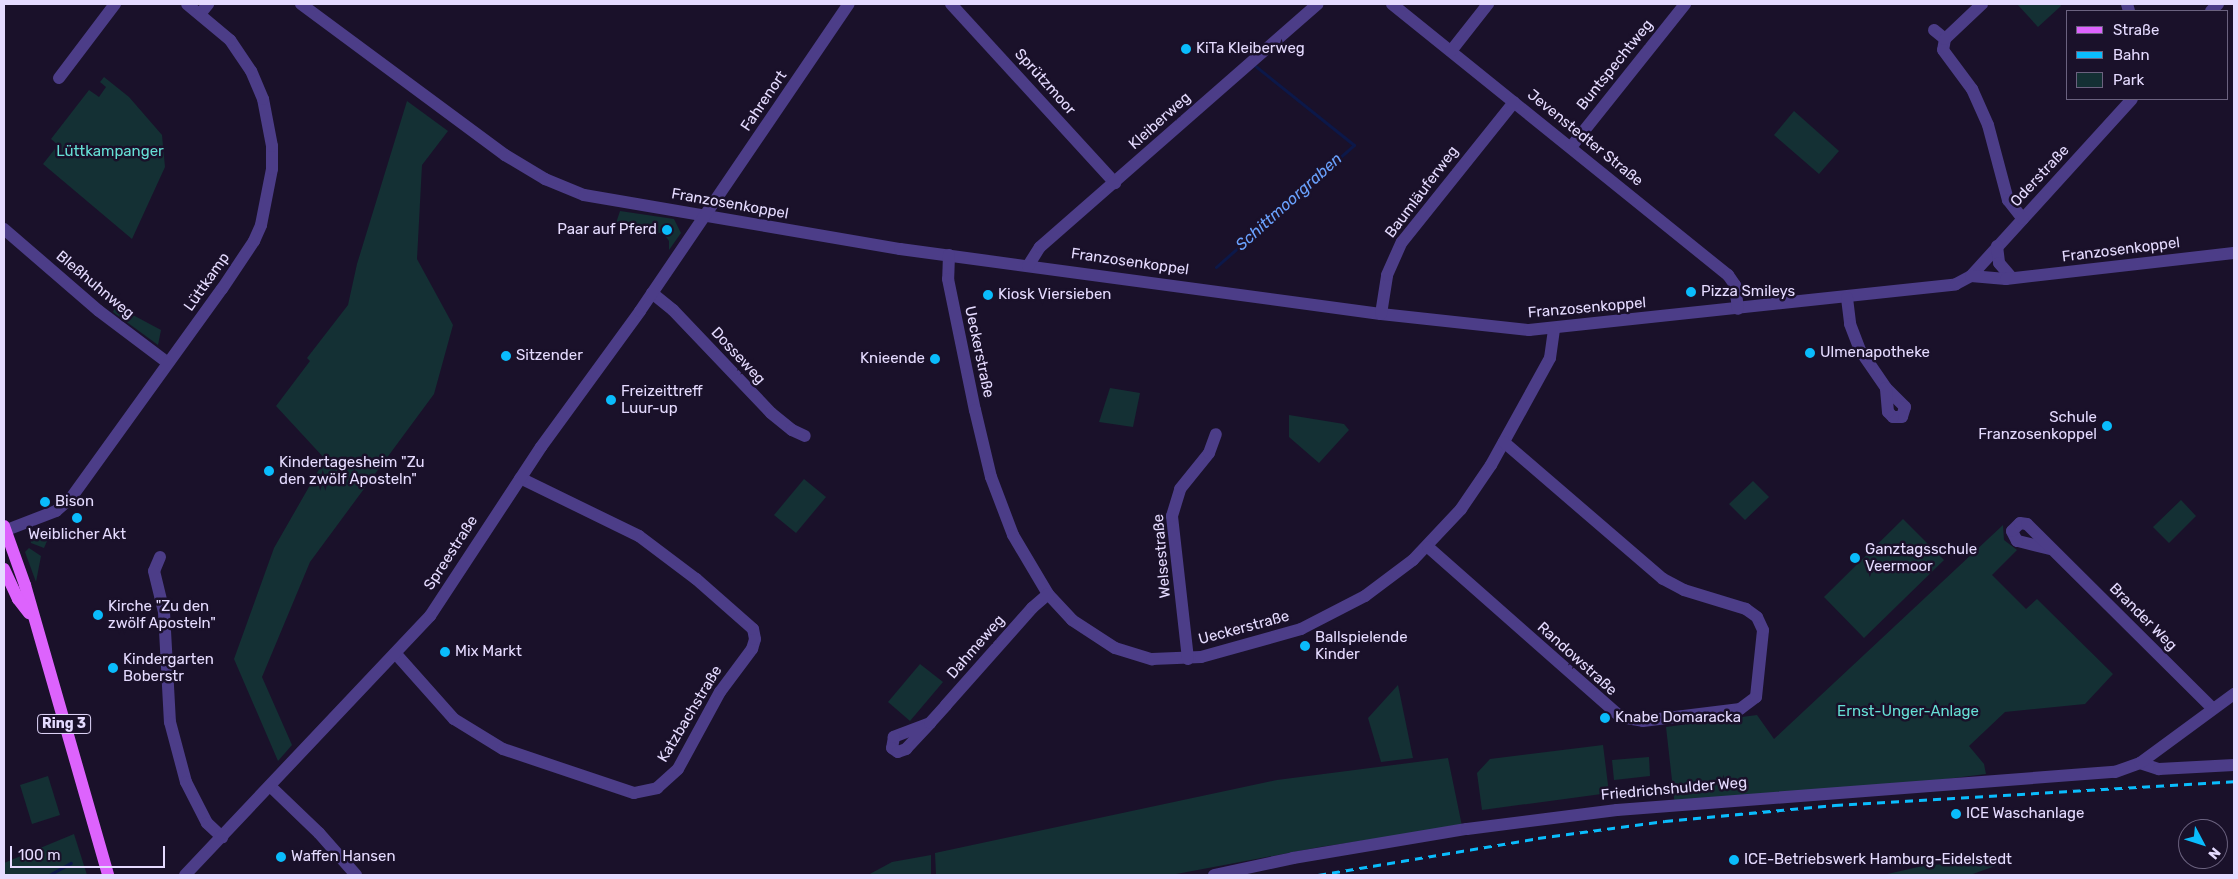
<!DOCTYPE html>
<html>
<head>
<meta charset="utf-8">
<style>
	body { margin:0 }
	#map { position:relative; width:2238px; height:879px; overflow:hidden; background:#1a112a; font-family:Rubik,sans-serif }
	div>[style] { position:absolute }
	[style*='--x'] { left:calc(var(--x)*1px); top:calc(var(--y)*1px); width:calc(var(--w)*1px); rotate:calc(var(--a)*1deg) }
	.green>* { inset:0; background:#143034 }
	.stream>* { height:3px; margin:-1.5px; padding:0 1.5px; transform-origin:1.5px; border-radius:1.5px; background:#0c1849 }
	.minor>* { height:12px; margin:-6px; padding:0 6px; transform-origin:6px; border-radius:6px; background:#4c3d88 }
	.major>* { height:12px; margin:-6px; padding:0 6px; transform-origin:6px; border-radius:6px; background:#dd63fd }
	.rail>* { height:3px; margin-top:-1.5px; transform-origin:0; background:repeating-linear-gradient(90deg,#0abcfc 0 8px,transparent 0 14px) }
	.dots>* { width:14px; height:14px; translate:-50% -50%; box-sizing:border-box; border:2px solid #1a112a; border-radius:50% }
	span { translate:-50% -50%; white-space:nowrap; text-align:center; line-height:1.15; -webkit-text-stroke:5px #1a112a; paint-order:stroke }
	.shield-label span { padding:1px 4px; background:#1a112a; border:1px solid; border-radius:4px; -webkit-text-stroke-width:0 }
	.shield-label { font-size:14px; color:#e5dbff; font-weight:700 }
	.poi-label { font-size:15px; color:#e5dbff }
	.left { translate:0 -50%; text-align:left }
	.right { translate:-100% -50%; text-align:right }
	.street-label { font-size:15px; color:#e5dbff }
	.park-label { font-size:15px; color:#66dfd5 }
	.water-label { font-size:16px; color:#6aa1fd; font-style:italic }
	.frame { position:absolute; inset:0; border:5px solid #e5dbff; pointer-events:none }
	.legend { position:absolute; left:2066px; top:10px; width:162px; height:90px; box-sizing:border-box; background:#1a112a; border:1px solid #6b627f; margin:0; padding:6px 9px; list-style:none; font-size:15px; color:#e5dbff }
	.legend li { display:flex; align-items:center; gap:10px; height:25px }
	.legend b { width:25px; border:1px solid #6b627f }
	.north { position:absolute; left:2178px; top:819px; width:50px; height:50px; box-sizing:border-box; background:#1a112a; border:1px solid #6b627f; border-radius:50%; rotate:130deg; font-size:14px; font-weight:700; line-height:20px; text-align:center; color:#e5dbff }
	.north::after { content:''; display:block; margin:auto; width:18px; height:22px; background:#0abcfc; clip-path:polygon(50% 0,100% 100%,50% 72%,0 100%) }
	.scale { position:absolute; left:10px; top:846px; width:155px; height:22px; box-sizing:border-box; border:2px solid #e5dbff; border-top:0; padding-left:6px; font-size:15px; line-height:18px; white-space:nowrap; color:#e5dbff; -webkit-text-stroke:4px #1a112a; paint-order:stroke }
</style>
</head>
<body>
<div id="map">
	<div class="green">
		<i style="clip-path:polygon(2017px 4px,2060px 4px,2061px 6px,2038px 27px)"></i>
		<i style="clip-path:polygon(104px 77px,129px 97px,162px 135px,165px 167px,132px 239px,43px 164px,58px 145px,51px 139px,89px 90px,99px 97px,106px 87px,100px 82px)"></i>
		<i style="clip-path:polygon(407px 101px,448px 131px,422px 165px,417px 259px,453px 325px,434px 394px,310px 562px,262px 677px,292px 745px,278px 761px,234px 659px,274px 548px,325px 459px,276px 406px,310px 361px,307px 358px,348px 305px,357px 264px)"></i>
		<i style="clip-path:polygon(1794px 111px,1839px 151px,1819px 174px,1774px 135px)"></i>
		<i style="clip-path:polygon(620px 211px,674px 219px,681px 233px,669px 250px,669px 241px,664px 234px,616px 223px)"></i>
		<i style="clip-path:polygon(116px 306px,161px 330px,158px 345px,113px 312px)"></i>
		<i style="clip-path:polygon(1110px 388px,1140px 393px,1133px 427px,1099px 422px)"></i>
		<i style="clip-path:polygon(1289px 415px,1344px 424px,1349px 430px,1319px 463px,1289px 437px)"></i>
		<i style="clip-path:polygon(804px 479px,826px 497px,796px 533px,774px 515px)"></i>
		<i style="clip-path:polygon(1753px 481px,1769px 497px,1745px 520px,1729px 504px)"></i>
		<i style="clip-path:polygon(2181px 500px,2196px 516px,2169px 543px,2153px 527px)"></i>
		<i style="clip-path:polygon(1903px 519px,1944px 560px,1864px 638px,1824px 597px)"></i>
		<i style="clip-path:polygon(2003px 525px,2004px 540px,2017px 550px,1992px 575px,2026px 609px,2037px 599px,2113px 674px,2085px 704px,2005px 712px,1969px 746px,1984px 764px,1986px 774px,1835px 793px,1675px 807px,1666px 727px,1757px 715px,1774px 739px)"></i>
		<i style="clip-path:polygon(39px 527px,47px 541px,44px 548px,31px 543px,29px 534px)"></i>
		<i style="clip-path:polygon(29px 548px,41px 556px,36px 582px,25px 552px)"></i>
		<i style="clip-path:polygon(920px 664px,943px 682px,910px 721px,888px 702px)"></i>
		<i style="clip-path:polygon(1398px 685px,1413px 758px,1381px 762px,1368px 718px)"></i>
		<i style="clip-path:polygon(1603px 745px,1609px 793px,1482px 810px,1477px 773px,1490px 759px)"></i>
		<i style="clip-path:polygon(1649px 757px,1650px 776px,1614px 780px,1612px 760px)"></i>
		<i style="clip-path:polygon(1448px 758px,1462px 826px,1320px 847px,1171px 875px,936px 875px,935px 853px,1277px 780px)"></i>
		<i style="clip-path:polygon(48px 776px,60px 815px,32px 824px,20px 785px)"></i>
		<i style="clip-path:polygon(74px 834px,87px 875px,4px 875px,4px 863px)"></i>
		<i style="clip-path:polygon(931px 855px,931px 875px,868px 875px,892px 862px)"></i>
		<i style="clip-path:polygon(1998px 862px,1998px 865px,1970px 875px,1883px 875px,1927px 865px)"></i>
	</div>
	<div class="stream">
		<i style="--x:1216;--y:267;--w:184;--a:-41.5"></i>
		<i style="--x:1354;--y:145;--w:129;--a:-141.3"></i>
		<i style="--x:49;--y:875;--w:25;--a:-29"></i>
	</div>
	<div class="minor">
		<i style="--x:301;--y:4;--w:254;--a:36.5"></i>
		<i style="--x:505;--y:155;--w:47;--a:31"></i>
		<i style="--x:545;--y:179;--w:42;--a:22.3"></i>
		<i style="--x:584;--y:195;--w:321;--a:9.7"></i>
		<i style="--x:900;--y:249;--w:485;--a:7.7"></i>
		<i style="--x:1381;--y:314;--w:149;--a:6.2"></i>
		<i style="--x:1529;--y:330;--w:429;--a:-6.1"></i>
		<i style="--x:1956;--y:284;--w:17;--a:-28"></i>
		<i style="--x:1971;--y:276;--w:239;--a:-47.7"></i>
		<i style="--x:951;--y:4;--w:243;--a:47.5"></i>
		<i style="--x:1392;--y:4;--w:432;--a:38.9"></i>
		<i style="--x:1728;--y:275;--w:12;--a:55"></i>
		<i style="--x:1735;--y:285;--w:24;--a:83"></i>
		<i style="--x:2127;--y:4;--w:7;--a:74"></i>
		<i style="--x:2211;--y:11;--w:10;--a:-45"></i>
		<i style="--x:200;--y:14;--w:13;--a:-51"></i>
		<i style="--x:1934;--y:30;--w:14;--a:39"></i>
		<i style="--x:1945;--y:39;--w:11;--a:100"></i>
		<i style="--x:1943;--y:50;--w:49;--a:53.4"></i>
		<i style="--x:1972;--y:89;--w:39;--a:66"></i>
		<i style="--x:1988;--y:125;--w:78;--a:75.1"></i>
		<i style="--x:2008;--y:200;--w:24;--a:52"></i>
		<i style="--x:1945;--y:39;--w:51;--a:-43.4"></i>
		<i style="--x:1451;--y:51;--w:60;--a:-51.8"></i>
		<i style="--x:59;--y:78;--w:93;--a:-52.9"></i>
		<i style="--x:1571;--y:147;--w:183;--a:-51.4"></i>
		<i style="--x:4;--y:229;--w:125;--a:40.8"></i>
		<i style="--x:99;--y:311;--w:86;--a:37"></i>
		<i style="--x:1997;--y:246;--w:17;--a:83"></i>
		<i style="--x:1999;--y:263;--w:20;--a:49"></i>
		<i style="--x:949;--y:255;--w:24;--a:92"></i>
		<i style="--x:948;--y:279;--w:134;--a:78.4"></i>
		<i style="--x:975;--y:410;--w:69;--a:76.6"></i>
		<i style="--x:991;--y:477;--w:62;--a:69.2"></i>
		<i style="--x:1013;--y:535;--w:69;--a:59.3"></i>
		<i style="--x:1048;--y:594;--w:35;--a:47"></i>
		<i style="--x:1072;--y:620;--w:51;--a:33.1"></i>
		<i style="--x:1115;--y:648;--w:39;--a:17"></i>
		<i style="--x:1152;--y:659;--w:49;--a:-2.3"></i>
		<i style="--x:1201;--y:657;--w:104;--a:-15.6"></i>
		<i style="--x:1301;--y:629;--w:72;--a:-27.3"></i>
		<i style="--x:1365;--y:596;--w:60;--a:-36.9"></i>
		<i style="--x:1413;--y:560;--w:70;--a:-46.7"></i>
		<i style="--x:1461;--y:509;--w:53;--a:-55.7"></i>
		<i style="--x:1491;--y:465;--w:122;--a:-61.1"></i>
		<i style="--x:1550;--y:358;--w:29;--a:-82"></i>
		<i style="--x:1028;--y:266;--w:22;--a:-58"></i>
		<i style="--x:1040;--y:247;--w:369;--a:-41.2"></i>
		<i style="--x:1971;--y:276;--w:35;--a:5"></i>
		<i style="--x:2006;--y:279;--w:229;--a:-6.5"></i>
		<i style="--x:652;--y:293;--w:27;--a:39"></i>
		<i style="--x:673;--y:310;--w:142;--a:46.4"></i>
		<i style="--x:771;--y:413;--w:27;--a:39"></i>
		<i style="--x:792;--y:430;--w:14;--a:25"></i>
		<i style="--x:1847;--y:298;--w:26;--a:83"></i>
		<i style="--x:1850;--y:324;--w:28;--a:69"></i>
		<i style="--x:1860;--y:350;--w:46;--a:55.6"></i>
		<i style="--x:1886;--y:388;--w:27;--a:45"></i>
		<i style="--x:1905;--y:407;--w:10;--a:107"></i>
		<i style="--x:1902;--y:417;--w:9;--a:180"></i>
		<i style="--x:1893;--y:417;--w:7;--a:-135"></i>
		<i style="--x:1888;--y:412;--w:24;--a:-95"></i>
		<i style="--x:1381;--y:314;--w:39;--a:-81"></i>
		<i style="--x:1387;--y:275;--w:36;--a:-66"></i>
		<i style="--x:1402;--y:242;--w:179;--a:-51.3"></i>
		<i style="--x:4;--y:531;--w:56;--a:-21"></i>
		<i style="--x:56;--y:511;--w:20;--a:-41"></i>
		<i style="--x:71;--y:498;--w:258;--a:-54.2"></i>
		<i style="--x:222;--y:289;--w:58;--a:-56.3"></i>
		<i style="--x:254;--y:241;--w:17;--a:-66"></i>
		<i style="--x:261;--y:225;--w:57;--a:-78.9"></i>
		<i style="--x:272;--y:169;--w:23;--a:-90"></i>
		<i style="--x:272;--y:146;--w:48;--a:-100.8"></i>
		<i style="--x:263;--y:99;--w:30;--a:-113"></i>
		<i style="--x:251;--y:71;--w:37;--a:-124"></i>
		<i style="--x:230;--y:40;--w:56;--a:-140.1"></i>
		<i style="--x:1428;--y:547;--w:257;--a:41.4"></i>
		<i style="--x:1621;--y:717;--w:22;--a:10"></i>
		<i style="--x:1643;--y:721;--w:98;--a:-7.1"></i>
		<i style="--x:1740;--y:709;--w:20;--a:-37"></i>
		<i style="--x:1756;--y:697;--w:67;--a:-84"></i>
		<i style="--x:1763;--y:630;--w:14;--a:-115"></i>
		<i style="--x:1757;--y:617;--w:14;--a:-144"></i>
		<i style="--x:1746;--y:609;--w:65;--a:-163"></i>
		<i style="--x:1684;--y:590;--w:24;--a:-152"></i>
		<i style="--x:1663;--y:579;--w:210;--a:-139.3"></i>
		<i style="--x:2050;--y:549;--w:34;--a:-166"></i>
		<i style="--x:2017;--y:541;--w:11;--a:-117"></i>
		<i style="--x:2012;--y:531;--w:11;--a:-45"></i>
		<i style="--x:2020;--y:523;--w:7;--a:8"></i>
		<i style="--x:2027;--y:524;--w:261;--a:44.8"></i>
		<i style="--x:160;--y:557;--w:15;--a:113"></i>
		<i style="--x:154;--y:571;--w:42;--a:76.3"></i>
		<i style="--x:164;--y:612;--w:110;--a:86.9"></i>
		<i style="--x:170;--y:722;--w:62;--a:75.1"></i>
		<i style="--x:186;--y:782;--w:46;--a:62.9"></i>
		<i style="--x:207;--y:823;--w:21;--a:43"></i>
		<i style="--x:396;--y:654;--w:87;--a:48.3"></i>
		<i style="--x:454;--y:719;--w:57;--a:31.5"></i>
		<i style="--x:503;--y:749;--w:138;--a:18.6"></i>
		<i style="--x:634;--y:793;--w:24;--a:-12"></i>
		<i style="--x:657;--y:788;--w:28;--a:-42"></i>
		<i style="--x:678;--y:769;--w:88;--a:-61.4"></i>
		<i style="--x:720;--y:692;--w:54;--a:-53.3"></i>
		<i style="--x:752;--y:649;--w:10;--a:-73"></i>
		<i style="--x:755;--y:639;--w:10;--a:-101"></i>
		<i style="--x:753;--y:629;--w:76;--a:-138.7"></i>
		<i style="--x:696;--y:579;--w:71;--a:-143"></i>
		<i style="--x:639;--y:536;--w:132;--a:-154"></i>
		<i style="--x:1188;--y:659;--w:144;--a:-96.4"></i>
		<i style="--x:1172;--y:516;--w:28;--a:-73"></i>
		<i style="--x:1180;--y:489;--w:46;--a:-51.1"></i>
		<i style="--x:1209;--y:453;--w:20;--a:-70"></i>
		<i style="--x:930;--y:723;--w:39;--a:159"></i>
		<i style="--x:894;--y:737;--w:11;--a:100"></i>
		<i style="--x:892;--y:748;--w:7;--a:34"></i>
		<i style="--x:898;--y:752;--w:9;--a:-21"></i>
		<i style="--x:906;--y:749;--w:35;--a:-47"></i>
		<i style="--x:930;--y:723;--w:24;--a:-48"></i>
		<i style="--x:946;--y:705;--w:130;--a:-48.4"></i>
		<i style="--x:1032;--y:608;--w:21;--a:-41"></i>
		<i style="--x:2140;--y:763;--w:20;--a:18"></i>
		<i style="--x:2159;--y:769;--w:75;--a:-3.1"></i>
		<i style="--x:270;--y:786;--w:68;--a:43.8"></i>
		<i style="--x:319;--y:833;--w:56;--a:48.6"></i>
		<i style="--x:185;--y:875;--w:357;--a:-46.6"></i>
		<i style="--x:430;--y:616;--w:202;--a:-56.7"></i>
		<i style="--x:541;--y:447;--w:168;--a:-53.9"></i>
		<i style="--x:640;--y:311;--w:371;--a:-55.8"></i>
		<i style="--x:1214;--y:875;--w:81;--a:-12.1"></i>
		<i style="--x:1293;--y:858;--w:176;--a:-9.5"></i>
		<i style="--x:1467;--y:829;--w:151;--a:-7.2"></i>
		<i style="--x:1617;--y:810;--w:499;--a:-4.4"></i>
		<i style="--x:2115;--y:772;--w:27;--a:-20"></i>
		<i style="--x:2140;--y:763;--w:117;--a:-36.3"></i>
	</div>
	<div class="major">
		<i style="--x:4;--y:526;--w:63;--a:70.4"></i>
		<i style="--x:25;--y:585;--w:302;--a:74"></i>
		<i style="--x:4;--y:569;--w:33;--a:65"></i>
		<i style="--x:18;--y:599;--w:18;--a:52"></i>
	</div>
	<div class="rail">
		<i style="--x:1318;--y:875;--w:223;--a:-9.5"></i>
		<i style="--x:1538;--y:838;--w:128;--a:-7.6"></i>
		<i style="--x:1665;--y:821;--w:171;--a:-5.4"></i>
		<i style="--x:1835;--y:805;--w:400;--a:-3.4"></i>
	</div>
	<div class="dots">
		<i style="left:1186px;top:49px;background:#0abcfc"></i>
		<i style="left:667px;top:230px;background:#0abcfc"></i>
		<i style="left:1691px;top:292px;background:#0abcfc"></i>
		<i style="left:988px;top:295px;background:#0abcfc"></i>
		<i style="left:1810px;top:353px;background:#0abcfc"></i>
		<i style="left:506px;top:356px;background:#0abcfc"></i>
		<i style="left:935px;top:359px;background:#0abcfc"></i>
		<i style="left:611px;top:400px;background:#0abcfc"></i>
		<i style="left:2107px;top:426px;background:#0abcfc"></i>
		<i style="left:269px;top:471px;background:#0abcfc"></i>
		<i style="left:45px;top:502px;background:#0abcfc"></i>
		<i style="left:77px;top:518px;background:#0abcfc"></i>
		<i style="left:1855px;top:558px;background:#0abcfc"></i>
		<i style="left:98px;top:615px;background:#0abcfc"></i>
		<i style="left:1305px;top:646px;background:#0abcfc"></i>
		<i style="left:445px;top:652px;background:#0abcfc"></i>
		<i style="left:113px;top:668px;background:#0abcfc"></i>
		<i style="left:1605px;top:718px;background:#0abcfc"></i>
		<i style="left:1956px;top:814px;background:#0abcfc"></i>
		<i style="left:281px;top:857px;background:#0abcfc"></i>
		<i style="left:1734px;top:860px;background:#0abcfc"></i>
	</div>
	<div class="shield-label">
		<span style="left:64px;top:724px">Ring 3</span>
	</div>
	<div class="poi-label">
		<span class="left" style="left:1196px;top:49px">KiTa Kleiberweg</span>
		<span class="right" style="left:657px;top:230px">Paar auf Pferd</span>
		<span class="left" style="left:1701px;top:292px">Pizza Smileys</span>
		<span class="left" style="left:998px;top:295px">Kiosk Viersieben</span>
		<span class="left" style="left:1820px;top:353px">Ulmenapotheke</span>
		<span class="left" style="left:516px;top:356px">Sitzender</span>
		<span class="right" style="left:925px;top:359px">Knieende</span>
		<span class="left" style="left:621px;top:400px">Freizeittreff<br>Luur-up</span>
		<span class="right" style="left:2097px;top:426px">Schule<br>Franzosenkoppel</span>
		<span class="left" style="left:279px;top:471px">Kindertagesheim "Zu<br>den zwölf Aposteln"</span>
		<span class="left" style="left:55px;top:502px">Bison</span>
		<span style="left:77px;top:535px">Weiblicher Akt</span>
		<span class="left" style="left:1865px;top:558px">Ganztagsschule<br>Veermoor</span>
		<span class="left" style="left:108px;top:615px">Kirche "Zu den<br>zwölf Aposteln"</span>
		<span class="left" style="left:1315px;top:646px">Ballspielende<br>Kinder</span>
		<span class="left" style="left:455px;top:652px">Mix Markt</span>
		<span class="left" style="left:123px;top:668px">Kindergarten<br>Boberstr</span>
		<span class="left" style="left:1615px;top:718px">Knabe Domaracka</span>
		<span class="left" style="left:1966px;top:814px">ICE Waschanlage</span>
		<span class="left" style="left:291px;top:857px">Waffen Hansen</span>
		<span class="left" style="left:1744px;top:860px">ICE-Betriebswerk Hamburg-Eidelstedt</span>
	</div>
	<div class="street-label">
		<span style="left:1615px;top:65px;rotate:-51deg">Buntspechtweg</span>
		<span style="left:1045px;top:82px;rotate:48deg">Sprützmoor</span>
		<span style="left:764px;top:101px;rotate:-56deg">Fahrenort</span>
		<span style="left:1160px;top:121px;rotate:-42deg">Kleiberweg</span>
		<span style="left:1585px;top:138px;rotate:39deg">Jevenstedter Straße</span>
		<span style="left:2040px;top:176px;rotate:-47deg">Oderstraße</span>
		<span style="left:1422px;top:192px;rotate:-53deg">Baumläuferweg</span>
		<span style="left:730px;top:204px;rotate:10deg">Franzosenkoppel</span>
		<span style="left:2121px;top:250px;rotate:-7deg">Franzosenkoppel</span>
		<span style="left:1130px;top:262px;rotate:8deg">Franzosenkoppel</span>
		<span style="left:207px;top:282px;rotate:-55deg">Lüttkamp</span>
		<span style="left:95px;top:285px;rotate:40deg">Bleßhuhnweg</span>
		<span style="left:1587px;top:308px;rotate:-5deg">Franzosenkoppel</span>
		<span style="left:979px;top:352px;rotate:78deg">Ueckerstraße</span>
		<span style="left:738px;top:356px;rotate:47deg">Dosseweg</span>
		<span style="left:451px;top:553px;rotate:-57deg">Spreestraße</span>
		<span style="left:1162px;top:556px;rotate:-95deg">Welsestraße</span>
		<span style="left:2143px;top:617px;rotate:45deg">Brander Weg</span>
		<span style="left:1244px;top:628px;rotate:-15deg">Ueckerstraße</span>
		<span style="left:976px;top:647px;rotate:-49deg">Dahmeweg</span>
		<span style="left:1577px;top:659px;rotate:42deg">Randowstraße</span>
		<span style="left:690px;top:714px;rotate:-59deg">Katzbachstraße</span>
		<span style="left:1674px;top:789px;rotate:-5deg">Friedrichshulder Weg</span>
	</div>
	<div class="park-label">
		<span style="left:110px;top:152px">Lüttkampanger</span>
		<span style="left:1908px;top:712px">Ernst-Unger-Anlage</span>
	</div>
	<div class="water-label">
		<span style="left:1289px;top:202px;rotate:-42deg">Schittmoorgraben</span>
	</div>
	<div class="frame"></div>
	<ul class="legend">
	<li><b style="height:6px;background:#dd63fd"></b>Straße</li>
	<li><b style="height:6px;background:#0abcfc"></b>Bahn</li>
	<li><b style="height:14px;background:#143034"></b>Park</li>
	</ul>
	<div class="north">N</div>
	<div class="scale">100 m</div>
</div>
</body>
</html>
